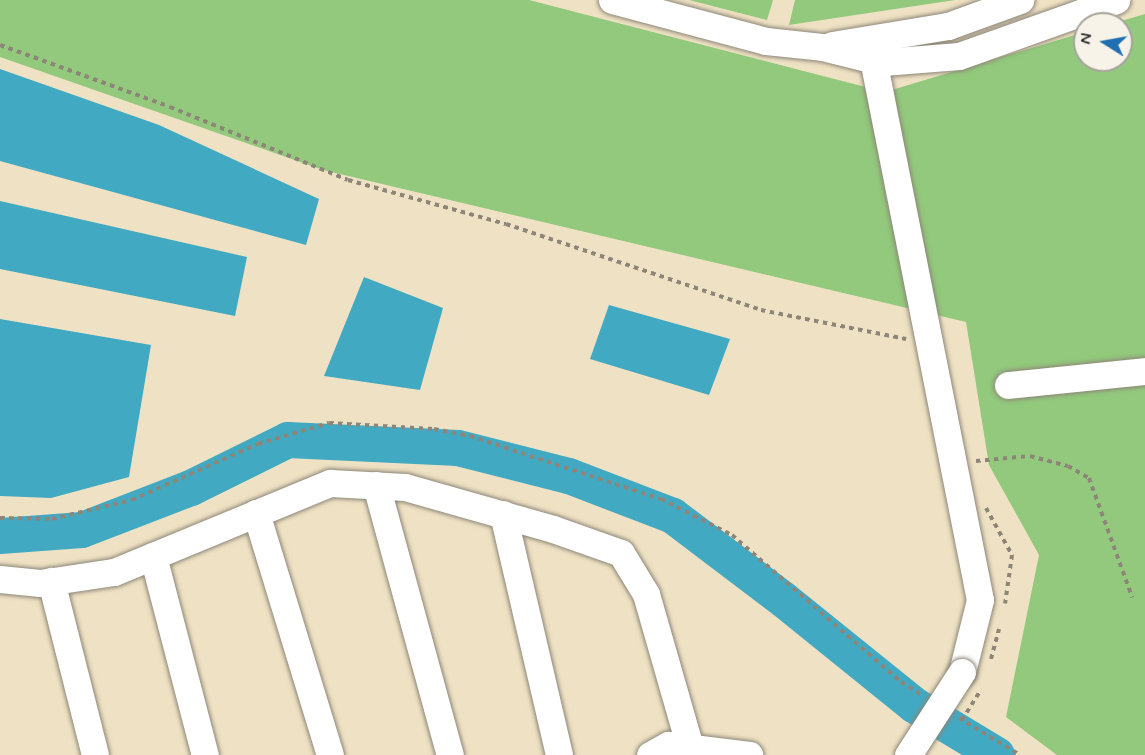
<!DOCTYPE html>
<html>
<head>
<meta charset="utf-8">
<style>
	body { margin:0 }
	#map { position:relative; width:1145px; height:755px; overflow:hidden; background:#efe2c4; font-family:Mynerve,sans-serif }
	div>[style] { position:absolute }
	[style*='--x'] { left:calc(var(--x)*1px); top:calc(var(--y)*1px); width:calc(var(--w)*1px); rotate:calc(var(--a)*1deg) }
	.green>* { inset:0; background:#92c97c }
	.water>* { inset:0; background:#42a9c2 }
	.river>* { height:36px; margin:-18px; padding:0 18px; transform-origin:18px; border-radius:18px; background:#42a9c2 }
	.path>* { height:4px; margin-top:-2px; transform-origin:0; background:repeating-linear-gradient(90deg,#8d8678 0 4.5px,transparent 0 9px) }
	.roads { filter:drop-shadow(0 0 2px #8d8678) drop-shadow(0 0 2px #8d8678) }
	.minor>* { height:27px; margin:-13.5px; padding:0 13.5px; transform-origin:13.5px; border-radius:13.5px; background:#fff }
	.bridges { filter:drop-shadow(0 0 2px #8d8678) drop-shadow(0 0 2px #8d8678) }
	.minor-bridge>* { height:27px; margin:-13.5px; padding:0 13.5px; transform-origin:13.5px; border-radius:13.5px; background:#fff }
	span { translate:-50% -50%; white-space:nowrap; text-align:center; line-height:1.15; -webkit-text-stroke:4.5px #f7f3e8; paint-order:stroke }
	.north { position:absolute; left:1073px; top:12px; width:60px; height:60px; box-sizing:border-box; background:#f7f3e8; border:2px solid #a5a39c; border-radius:50%; rotate:281deg; font-size:16px; font-weight:700; line-height:24px; text-align:center; color:#2b2b2b }
	.north::after { content:''; display:block; margin:auto; width:21px; height:27px; background:#1f6fb2; clip-path:polygon(50% 0,100% 100%,50% 72%,0 100%) }
</style>
</head>
<body>
<div id="map">
	<div class="green">
		<i style="clip-path:polygon(0 0,529px 0,885px 92px,1085px 32px,1085px 60px,1121px 60px,1121px 24px,1111px 24px,1145px 14px,1145px 755px,1057px 755px,1006px 717px,1039px 555px,989px 465px,966px 322px,323px 170px,0 57px)"></i>
		<i style="clip-path:polygon(689px 0,773px 0,767px 20px)"></i>
		<i style="clip-path:polygon(795px 0,955px 0,789px 25px)"></i>
	</div>
	<div class="water">
		<i style="clip-path:polygon(0 69px,159px 125px,319px 199px,306px 245px,0 161px)"></i>
		<i style="clip-path:polygon(0 201px,247px 257px,235px 316px,0 269px)"></i>
		<i style="clip-path:polygon(364px 277px,443px 308px,420px 390px,324px 376px)"></i>
		<i style="clip-path:polygon(609px 305px,730px 339px,709px 395px,590px 359px)"></i>
		<i style="clip-path:polygon(0 319px,151px 345px,129px 477px,51px 498px,0 496px)"></i>
	</div>
	<div class="river">
		<i style="--x:0;--y:536;--w:82;--a:-4.2"></i>
		<i style="--x:82;--y:530;--w:117;--a:-21.1"></i>
		<i style="--x:191;--y:488;--w:108;--a:-26.3"></i>
		<i style="--x:288;--y:440;--w:170;--a:2.7"></i>
		<i style="--x:458;--y:448;--w:114;--a:14.2"></i>
		<i style="--x:569;--y:476;--w:111;--a:21"></i>
		<i style="--x:673;--y:516;--w:139;--a:37.1"></i>
		<i style="--x:784;--y:600;--w:167;--a:38.9"></i>
		<i style="--x:914;--y:705;--w:97;--a:31.1"></i>
	</div>
	<div class="path">
		<i style="--x:0;--y:45;--w:181;--a:20"></i>
		<i style="--x:170;--y:107;--w:192;--a:22.3"></i>
		<i style="--x:348;--y:180;--w:164;--a:15.6"></i>
		<i style="--x:506;--y:224;--w:269;--a:18.6"></i>
		<i style="--x:761;--y:310;--w:148;--a:11.3"></i>
		<i style="--x:976;--y:461;--w:54;--a:-5.3"></i>
		<i style="--x:1030;--y:456;--w:39;--a:15"></i>
		<i style="--x:1068;--y:466;--w:24;--a:30"></i>
		<i style="--x:1089;--y:478;--w:127;--a:70.1"></i>
		<i style="--x:986;--y:508;--w:54;--a:61"></i>
		<i style="--x:1012;--y:555;--w:49;--a:98.1"></i>
		<i style="--x:0;--y:518;--w:52;--a:1.1"></i>
		<i style="--x:52;--y:519;--w:82;--a:-13.4"></i>
		<i style="--x:132;--y:500;--w:138;--a:-24"></i>
		<i style="--x:258;--y:444;--w:74;--a:-16.5"></i>
		<i style="--x:329;--y:423;--w:105;--a:3.3"></i>
		<i style="--x:434;--y:429;--w:37;--a:11"></i>
		<i style="--x:470;--y:436;--w:201;--a:18.3"></i>
		<i style="--x:661;--y:499;--w:80;--a:26.9"></i>
		<i style="--x:732;--y:535;--w:224;--a:41"></i>
		<i style="--x:901;--y:682;--w:25;--a:32"></i>
		<i style="--x:991;--y:659;--w:31;--a:-75"></i>
		<i style="--x:959;--y:718;--w:71;--a:31.2"></i>
		<i style="--x:962;--y:720;--w:36;--a:-58"></i>
	</div>
	<div class="roads">
		<div class="minor">
			<i style="--x:612;--y:0;--w:159;--a:14.9"></i>
			<i style="--x:766;--y:41;--w:56;--a:6.1"></i>
			<i style="--x:822;--y:47;--w:63;--a:13.8"></i>
			<i style="--x:883;--y:62;--w:76;--a:-4.5"></i>
			<i style="--x:959;--y:56;--w:167;--a:-19.6"></i>
			<i style="--x:832;--y:45;--w:118;--a:-9.3"></i>
			<i style="--x:948;--y:26;--w:77;--a:-19.9"></i>
			<i style="--x:873;--y:59;--w:551;--a:78.81"></i>
			<i style="--x:980;--y:600;--w:74;--a:104"></i>
			<i style="--x:1008;--y:385;--w:138;--a:-5.8"></i>
			<i style="--x:376;--y:485;--w:280;--a:74.7"></i>
			<i style="--x:256;--y:513;--w:253;--a:73"></i>
			<i style="--x:503;--y:514;--w:247;--a:76.9"></i>
			<i style="--x:153;--y:556;--w:206;--a:75.4"></i>
			<i style="--x:0;--y:579;--w:40;--a:5.7"></i>
			<i style="--x:40;--y:583;--w:75;--a:-8.5"></i>
			<i style="--x:114;--y:572;--w:234;--a:-22.4"></i>
			<i style="--x:330;--y:483;--w:75;--a:3.1"></i>
			<i style="--x:405;--y:487;--w:154;--a:15.8"></i>
			<i style="--x:553;--y:529;--w:72;--a:19.4"></i>
			<i style="--x:621;--y:553;--w:48;--a:58.6"></i>
			<i style="--x:646;--y:594;--w:159;--a:74"></i>
			<i style="--x:51;--y:581;--w:179;--a:75.8"></i>
			<i style="--x:650;--y:755;--w:21;--a:-29"></i>
			<i style="--x:668;--y:745;--w:82;--a:7"></i>
		</div>
	</div>
	<div class="bridges">
		<div class="minor-bridge">
			<i style="--x:908;--y:755;--w:99;--a:-57"></i>
		</div>
	</div>
	<div class="north">N</div>
</div>
</body>
</html>
